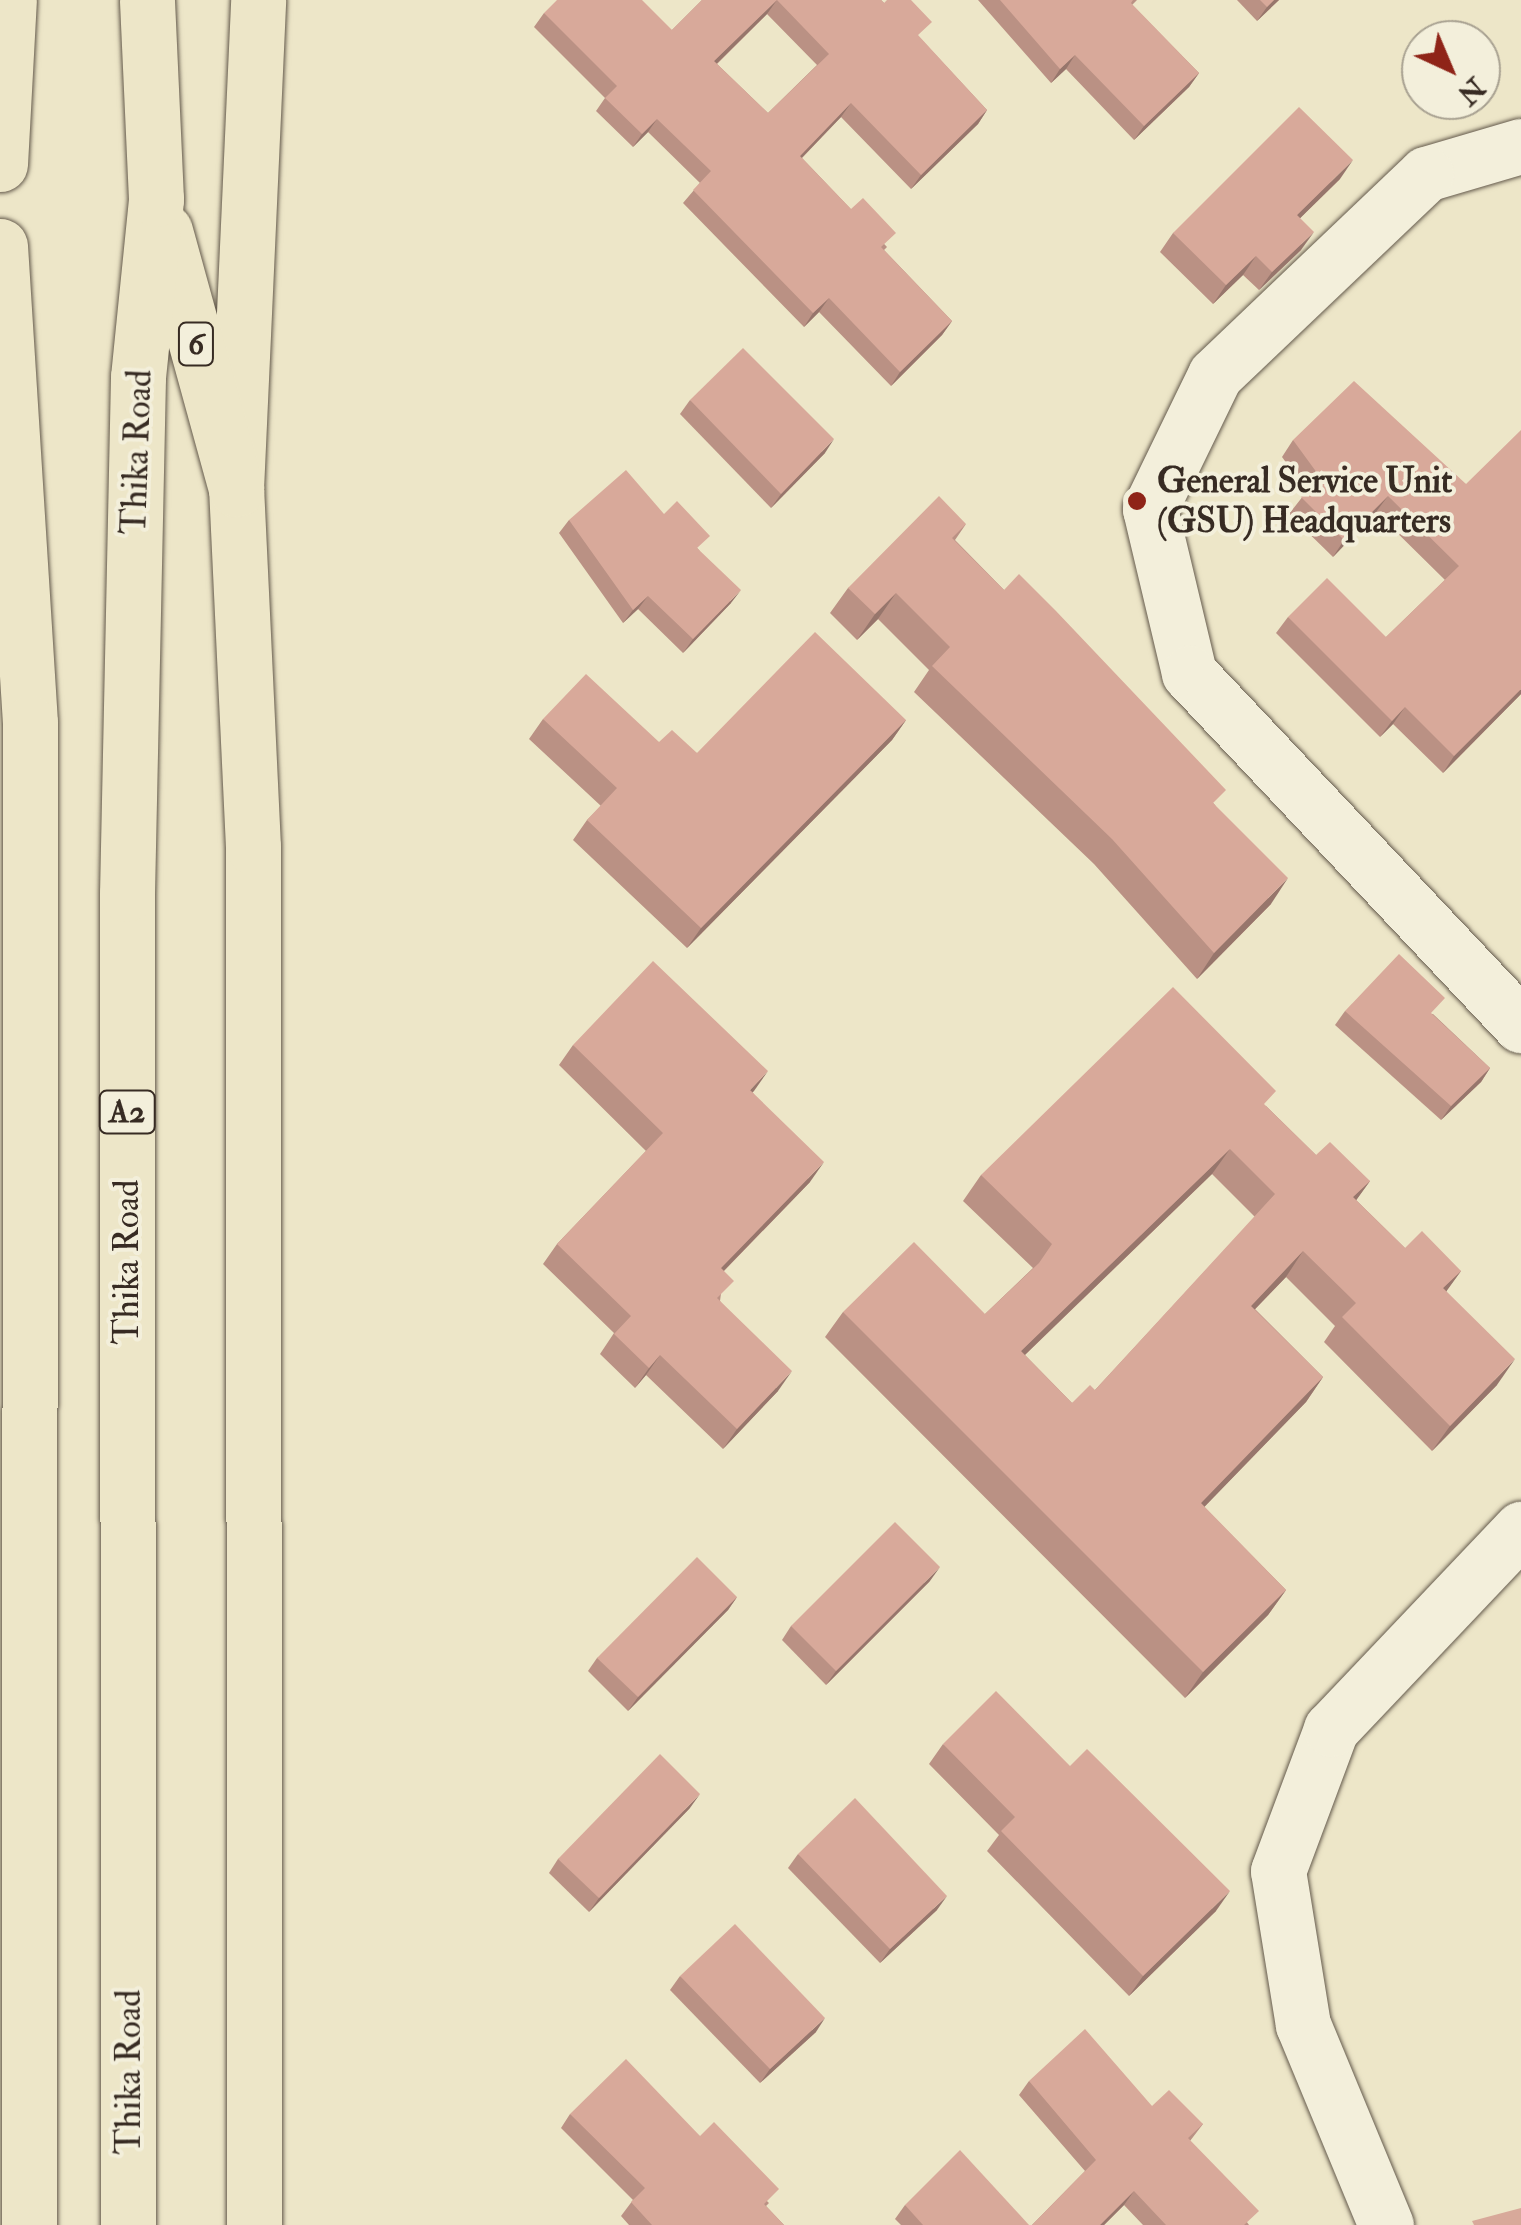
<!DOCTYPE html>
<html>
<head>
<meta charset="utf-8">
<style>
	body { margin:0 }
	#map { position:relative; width:1521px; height:2225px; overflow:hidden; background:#ede6c8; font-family:"IM FELL Double Pica",serif }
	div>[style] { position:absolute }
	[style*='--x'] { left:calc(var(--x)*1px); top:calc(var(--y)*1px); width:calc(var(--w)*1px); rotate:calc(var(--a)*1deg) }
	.roads { filter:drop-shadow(0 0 2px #645a4c) drop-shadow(0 0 2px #645a4c) }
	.minor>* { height:55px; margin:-27.5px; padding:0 27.5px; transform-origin:27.5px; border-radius:27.5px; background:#f3efdb }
	.major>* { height:55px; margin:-27.5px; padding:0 27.5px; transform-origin:27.5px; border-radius:27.5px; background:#ede6c8 }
	.highway>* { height:55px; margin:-27.5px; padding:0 27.5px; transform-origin:27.5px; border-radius:27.5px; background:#ede6c8 }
	.wall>* { inset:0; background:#ba9184 }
	.shaded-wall>* { inset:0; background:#97766c }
	.building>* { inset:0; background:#d8a99a }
	.dots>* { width:28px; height:28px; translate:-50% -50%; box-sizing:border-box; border:5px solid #f3efdb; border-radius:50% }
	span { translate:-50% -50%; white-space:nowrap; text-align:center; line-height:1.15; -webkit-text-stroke:8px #f3efdb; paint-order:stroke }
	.shield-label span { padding:2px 8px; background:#f3efdb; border:2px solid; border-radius:8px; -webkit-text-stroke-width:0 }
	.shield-label { font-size:32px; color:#372b23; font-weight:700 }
	.street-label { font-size:35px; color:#372b23 }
	.poi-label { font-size:35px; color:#372b23; font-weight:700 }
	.left { translate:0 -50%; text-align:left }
	.north { position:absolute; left:1401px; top:20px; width:100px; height:100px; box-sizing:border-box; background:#f3efdb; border:2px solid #a8a191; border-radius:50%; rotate:136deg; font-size:28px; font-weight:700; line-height:40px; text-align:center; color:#372b23 }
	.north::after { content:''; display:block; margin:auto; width:35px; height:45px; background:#8f2418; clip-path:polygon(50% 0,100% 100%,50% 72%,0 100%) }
</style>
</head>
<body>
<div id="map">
	<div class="roads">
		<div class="minor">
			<i style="--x:1521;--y:146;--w:99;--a:163.6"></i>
			<i style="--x:1426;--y:174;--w:291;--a:136.4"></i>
			<i style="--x:1215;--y:375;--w:149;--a:115.9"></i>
			<i style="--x:1150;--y:509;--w:169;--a:76.6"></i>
			<i style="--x:1189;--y:673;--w:484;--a:46.7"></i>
			<i style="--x:1386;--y:2225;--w:217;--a:-112.5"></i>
			<i style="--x:1303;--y:2025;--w:156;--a:-99.2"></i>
			<i style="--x:1278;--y:1871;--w:152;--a:-69.5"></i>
			<i style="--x:1331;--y:1729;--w:276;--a:-46.5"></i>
		</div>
		<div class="major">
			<i style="--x:254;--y:2225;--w:1378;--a:-90.04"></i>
			<i style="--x:253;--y:847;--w:358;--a:-92.7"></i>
			<i style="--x:236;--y:489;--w:489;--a:-87.4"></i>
		</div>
		<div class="highway">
			<i style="--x:0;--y:164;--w:164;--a:-86.9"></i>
			<i style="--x:165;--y:231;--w:268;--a:74.6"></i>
			<i style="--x:0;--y:246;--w:478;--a:86.4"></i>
			<i style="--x:30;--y:723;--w:1502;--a:90.04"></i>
			<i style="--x:128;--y:2225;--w:1331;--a:-90.04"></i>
			<i style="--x:127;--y:894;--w:517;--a:-88.78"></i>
			<i style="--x:138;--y:377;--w:179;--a:-84.2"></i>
			<i style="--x:156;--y:199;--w:199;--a:-92.6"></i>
		</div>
	</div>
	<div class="wall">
		<i style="clip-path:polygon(evenodd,702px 0,881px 0,920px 38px,987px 110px,978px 124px,911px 189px,841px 117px,802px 158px,887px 247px,884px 250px,952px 321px,942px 335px,891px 386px,819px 312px,804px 327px,683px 203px,700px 183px,648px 132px,633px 147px,596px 111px,605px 98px,534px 27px,544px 13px,672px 30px,702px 0,767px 14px,817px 65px,768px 113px,717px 64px,767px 14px)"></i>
		<i style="clip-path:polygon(978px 0,1137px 0,1132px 5px,1199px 73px,1189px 87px,1134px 140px,1066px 69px,1051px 83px)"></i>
		<i style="clip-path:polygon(1237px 0,1279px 0,1257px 21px)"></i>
		<i style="clip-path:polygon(1340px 179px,1300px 218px,1301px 250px,1259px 290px,1243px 275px,1213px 304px,1160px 252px,1173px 233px)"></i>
		<i style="clip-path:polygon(690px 400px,825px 453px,771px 508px,680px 414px)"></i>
		<i style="clip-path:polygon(1293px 440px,1466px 484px,1521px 694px,1443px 773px,1393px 724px,1380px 737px,1276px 633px,1288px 617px,1386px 637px,1445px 580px,1376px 512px,1333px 557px,1289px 514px,1307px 491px,1282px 457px)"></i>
		<i style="clip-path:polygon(664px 514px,699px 550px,731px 603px,683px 653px,638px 609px,623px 623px,559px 533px,569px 520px)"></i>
		<i style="clip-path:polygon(966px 524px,955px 540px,1215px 805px,1271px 904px,1197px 979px,1094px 864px,914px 692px,929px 670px,878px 619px,857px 640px,830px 613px,848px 588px)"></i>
		<i style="clip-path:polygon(543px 719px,659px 742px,697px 753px,906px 720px,892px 740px,687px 948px,573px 840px,587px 820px,601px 806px,529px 739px)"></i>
		<i style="clip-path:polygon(1345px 1011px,1433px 1014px,1490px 1068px,1481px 1082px,1441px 1120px,1335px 1025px)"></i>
		<i style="clip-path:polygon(573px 1045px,753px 1093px,810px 1182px,724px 1271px,720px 1301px,778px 1391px,723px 1449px,646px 1375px,635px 1388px,600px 1354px,614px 1333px,543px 1264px,557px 1244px,646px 1151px,559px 1065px)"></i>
		<i style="clip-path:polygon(evenodd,1266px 1106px,1316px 1155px,1370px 1181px,1356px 1200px,1405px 1248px,1461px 1271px,1446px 1291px,1497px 1385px,1432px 1451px,1324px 1342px,1335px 1326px,1286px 1277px,1255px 1309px,1323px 1377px,1306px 1402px,1204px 1507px,1286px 1590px,1268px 1615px,1185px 1698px,825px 1337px,843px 1312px,985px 1314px,1033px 1268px,963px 1201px,981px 1175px,1266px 1106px,1212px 1174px,1255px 1217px,1095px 1390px,1072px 1403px,1025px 1355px,1212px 1174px)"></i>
		<i style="clip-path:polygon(930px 1581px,826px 1685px,782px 1640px,791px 1626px)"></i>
		<i style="clip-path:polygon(737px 1597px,728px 1610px,628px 1711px,588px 1671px,597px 1658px)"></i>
		<i style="clip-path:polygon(943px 1744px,1216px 1911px,1129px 1996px,987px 1851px,999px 1835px,929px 1764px)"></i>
		<i style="clip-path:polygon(690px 1808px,589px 1912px,549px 1873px,558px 1859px)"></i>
		<i style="clip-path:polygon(798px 1854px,937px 1910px,880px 1963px,788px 1868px)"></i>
		<i style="clip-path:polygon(680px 1976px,816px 2032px,760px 2083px,670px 1990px)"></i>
		<i style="clip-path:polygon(1029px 2081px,1152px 2106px,1203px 2124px,1190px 2141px,1249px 2225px,1143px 2225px,1124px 2205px,1104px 2225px,1032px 2225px,1085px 2171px,1019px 2095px)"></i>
		<i style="clip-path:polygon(570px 2114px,700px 2136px,769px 2203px,766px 2206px,784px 2225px,629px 2225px,621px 2216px,633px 2200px,561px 2128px)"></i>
		<i style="clip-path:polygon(905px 2205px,1029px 2225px,901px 2225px,895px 2219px)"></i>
	</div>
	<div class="shaded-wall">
		<i style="clip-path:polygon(777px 0,767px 14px,705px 75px,714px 61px)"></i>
		<i style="clip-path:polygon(1274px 0,1279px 0,1257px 21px,1267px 7px)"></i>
		<i style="clip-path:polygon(1075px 55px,1066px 69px,1051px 83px,1060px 69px)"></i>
		<i style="clip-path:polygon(1199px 73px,1189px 87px,1134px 140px,1144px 126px)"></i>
		<i style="clip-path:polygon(851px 103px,841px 117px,790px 170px,800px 156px)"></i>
		<i style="clip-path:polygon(987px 110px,978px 124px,911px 189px,921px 175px)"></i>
		<i style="clip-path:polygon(657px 119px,648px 132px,633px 147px,642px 134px)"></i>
		<i style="clip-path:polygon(1353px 160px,1340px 179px,1284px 234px,1297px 215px)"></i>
		<i style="clip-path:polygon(1314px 232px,1301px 250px,1259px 290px,1272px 272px)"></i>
		<i style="clip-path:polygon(1256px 256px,1243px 275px,1213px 304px,1226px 285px)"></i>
		<i style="clip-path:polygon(829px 298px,819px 312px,804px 327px,813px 313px)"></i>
		<i style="clip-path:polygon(952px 321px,942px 335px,891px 386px,900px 372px)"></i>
		<i style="clip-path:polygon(834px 439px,825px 453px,771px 508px,781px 494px)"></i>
		<i style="clip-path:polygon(1388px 496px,1376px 512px,1333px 557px,1344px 540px)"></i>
		<i style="clip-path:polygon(741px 590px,731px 603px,683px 653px,693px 639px)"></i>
		<i style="clip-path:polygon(896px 593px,878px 619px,857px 640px,875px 614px)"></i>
		<i style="clip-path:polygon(648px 596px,638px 609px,623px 623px,633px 610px)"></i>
		<i style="clip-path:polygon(1521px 689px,1521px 694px,1443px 773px,1454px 756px)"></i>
		<i style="clip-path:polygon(1405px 707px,1393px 724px,1380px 737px,1392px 721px)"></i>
		<i style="clip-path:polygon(906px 720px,892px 740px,687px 948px,701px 928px)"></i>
		<i style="clip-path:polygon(1288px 878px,1271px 904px,1197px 979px,1214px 953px)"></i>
		<i style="clip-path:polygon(1490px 1068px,1481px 1082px,1441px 1120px,1451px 1106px)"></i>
		<i style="clip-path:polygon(768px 1071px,754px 1091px,736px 1110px,750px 1090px)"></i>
		<i style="clip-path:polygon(1230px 1149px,1212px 1174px,1003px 1376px,1021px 1351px)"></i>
		<i style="clip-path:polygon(824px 1162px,810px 1182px,707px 1288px,721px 1268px)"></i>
		<i style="clip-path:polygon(1370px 1181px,1352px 1206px,1353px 1197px)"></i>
		<i style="clip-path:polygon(1303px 1251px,1286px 1277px,1234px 1331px,1251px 1306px)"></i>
		<i style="clip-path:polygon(1461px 1271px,1443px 1296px,1443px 1288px)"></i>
		<i style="clip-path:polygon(660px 1355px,646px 1375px,635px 1388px,649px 1368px)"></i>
		<i style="clip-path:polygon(1515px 1359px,1497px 1385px,1432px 1451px,1450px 1426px)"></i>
		<i style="clip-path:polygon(792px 1371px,778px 1391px,723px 1449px,737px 1429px)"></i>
		<i style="clip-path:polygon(1323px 1377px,1306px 1402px,1183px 1529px,1201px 1503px)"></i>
		<i style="clip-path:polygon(940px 1567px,930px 1581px,826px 1685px,836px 1671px)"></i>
		<i style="clip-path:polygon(1286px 1590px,1268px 1615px,1185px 1698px,1203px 1672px)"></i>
		<i style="clip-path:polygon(737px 1597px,728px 1610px,628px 1711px,638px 1697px)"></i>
		<i style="clip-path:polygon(700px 1794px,690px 1808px,589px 1912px,599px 1898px)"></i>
		<i style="clip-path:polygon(1230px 1891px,1216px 1911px,1129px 1996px,1143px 1976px)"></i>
		<i style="clip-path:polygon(947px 1896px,937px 1910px,880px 1963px,890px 1949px)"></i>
		<i style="clip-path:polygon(825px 2018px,816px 2032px,760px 2083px,770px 2069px)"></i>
		<i style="clip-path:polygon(1134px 2191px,1124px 2205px,1104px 2225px,1100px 2225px)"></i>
	</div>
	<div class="building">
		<i style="clip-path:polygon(evenodd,557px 0,642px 0,672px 30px,702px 0,881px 0,884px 3px,887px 0,911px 0,932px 22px,918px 35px,987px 110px,921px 175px,851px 103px,800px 156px,851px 209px,863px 198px,896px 233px,881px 247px,952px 321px,900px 372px,829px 298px,813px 313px,693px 190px,711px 171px,657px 119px,642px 134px,605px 98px,617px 86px,544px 13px,557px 0,777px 0,829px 54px,768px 113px,714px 61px,777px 0)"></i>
		<i style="clip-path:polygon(1000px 0,1133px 0,1131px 3px,1199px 73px,1144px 126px,1075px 55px,1060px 69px)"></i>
		<i style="clip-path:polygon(1260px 0,1274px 0,1267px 7px)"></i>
		<i style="clip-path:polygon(1299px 107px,1353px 160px,1297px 215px,1314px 232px,1272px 272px,1256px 256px,1226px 285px,1173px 233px)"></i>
		<i style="clip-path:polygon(743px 348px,834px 439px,781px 494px,690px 400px)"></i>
		<i style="clip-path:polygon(1354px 381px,1466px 484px,1521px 430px,1521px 689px,1454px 756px,1405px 707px,1392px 721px,1288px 617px,1327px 578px,1386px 637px,1459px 566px,1388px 496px,1344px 540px,1301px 497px,1320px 477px,1293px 440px)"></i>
		<i style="clip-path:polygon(626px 470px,664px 514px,677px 501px,710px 536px,697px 548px,741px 590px,693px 639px,648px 596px,633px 610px,569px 520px)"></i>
		<i style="clip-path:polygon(939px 496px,966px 524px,952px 538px,1004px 590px,1019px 574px,1056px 611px,1226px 790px,1213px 803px,1288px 878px,1214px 953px,1112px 839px,932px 666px,950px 647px,896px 593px,875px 614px,848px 588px)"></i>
		<i style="clip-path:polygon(815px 632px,906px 720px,701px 928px,587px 820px,617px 788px,543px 719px,586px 674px,659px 742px,672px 730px,697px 753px)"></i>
		<i style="clip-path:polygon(1399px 954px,1445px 998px,1431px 1013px,1490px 1068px,1451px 1106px,1345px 1011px)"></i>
		<i style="clip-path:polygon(653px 961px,768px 1071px,750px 1090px,824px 1162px,721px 1268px,734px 1281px,717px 1298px,792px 1371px,737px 1429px,660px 1355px,649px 1368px,614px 1334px,631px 1316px,557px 1244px,663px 1133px,573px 1045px)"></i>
		<i style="clip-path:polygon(evenodd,1173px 987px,1276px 1091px,1264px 1104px,1316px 1155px,1330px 1142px,1370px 1181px,1353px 1197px,1405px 1248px,1422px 1231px,1461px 1271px,1443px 1288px,1515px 1359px,1450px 1426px,1342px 1317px,1356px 1303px,1303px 1251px,1251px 1306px,1323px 1377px,1201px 1503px,1286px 1590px,1203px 1672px,843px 1312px,914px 1242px,985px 1314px,1039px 1263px,1052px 1244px,981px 1175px,1173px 987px,1230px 1149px,1275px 1194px,1095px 1390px,1090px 1385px,1072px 1403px,1021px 1351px,1230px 1149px)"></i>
		<i style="clip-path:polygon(895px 1522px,940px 1567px,836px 1671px,791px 1626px)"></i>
		<i style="clip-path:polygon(697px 1557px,737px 1597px,638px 1697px,597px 1658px)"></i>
		<i style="clip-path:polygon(996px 1691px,1070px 1766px,1087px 1749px,1230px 1891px,1143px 1976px,1001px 1831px,1015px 1817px,943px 1744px)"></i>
		<i style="clip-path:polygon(660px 1754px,700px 1794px,599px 1898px,558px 1859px)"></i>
		<i style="clip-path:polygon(855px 1798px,947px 1896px,890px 1949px,798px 1854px)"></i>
		<i style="clip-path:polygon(735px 1924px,825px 2018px,770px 2069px,680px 1976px)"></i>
		<i style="clip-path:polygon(1085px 2029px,1152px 2106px,1169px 2090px,1203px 2124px,1188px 2138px,1259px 2211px,1244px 2225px,1166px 2225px,1134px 2191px,1100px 2225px,1032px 2225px,1096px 2160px,1029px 2081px)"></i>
		<i style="clip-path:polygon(626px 2059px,700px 2136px,714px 2122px,779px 2189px,764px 2204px,784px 2225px,652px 2225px,631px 2202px,645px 2188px,570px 2114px)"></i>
		<i style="clip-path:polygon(960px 2150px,1029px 2225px,923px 2225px,905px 2205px)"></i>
		<i style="clip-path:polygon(1521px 2208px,1521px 2225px,1474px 2225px,1472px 2221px)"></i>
	</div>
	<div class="dots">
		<i style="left:1137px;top:501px;background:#8f2418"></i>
	</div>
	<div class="shield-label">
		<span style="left:196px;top:344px">6</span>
		<span style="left:127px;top:1112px">A2</span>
	</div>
	<div class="street-label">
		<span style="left:137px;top:452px;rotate:-88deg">Thika Road</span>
		<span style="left:127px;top:1262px;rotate:-90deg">Thika Road</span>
		<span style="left:129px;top:2072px;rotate:-90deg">Thika Road</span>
	</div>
	<div class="poi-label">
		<span class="left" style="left:1157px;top:501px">General Service Unit<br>(GSU) Headquarters</span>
	</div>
	<div class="north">N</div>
</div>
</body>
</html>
